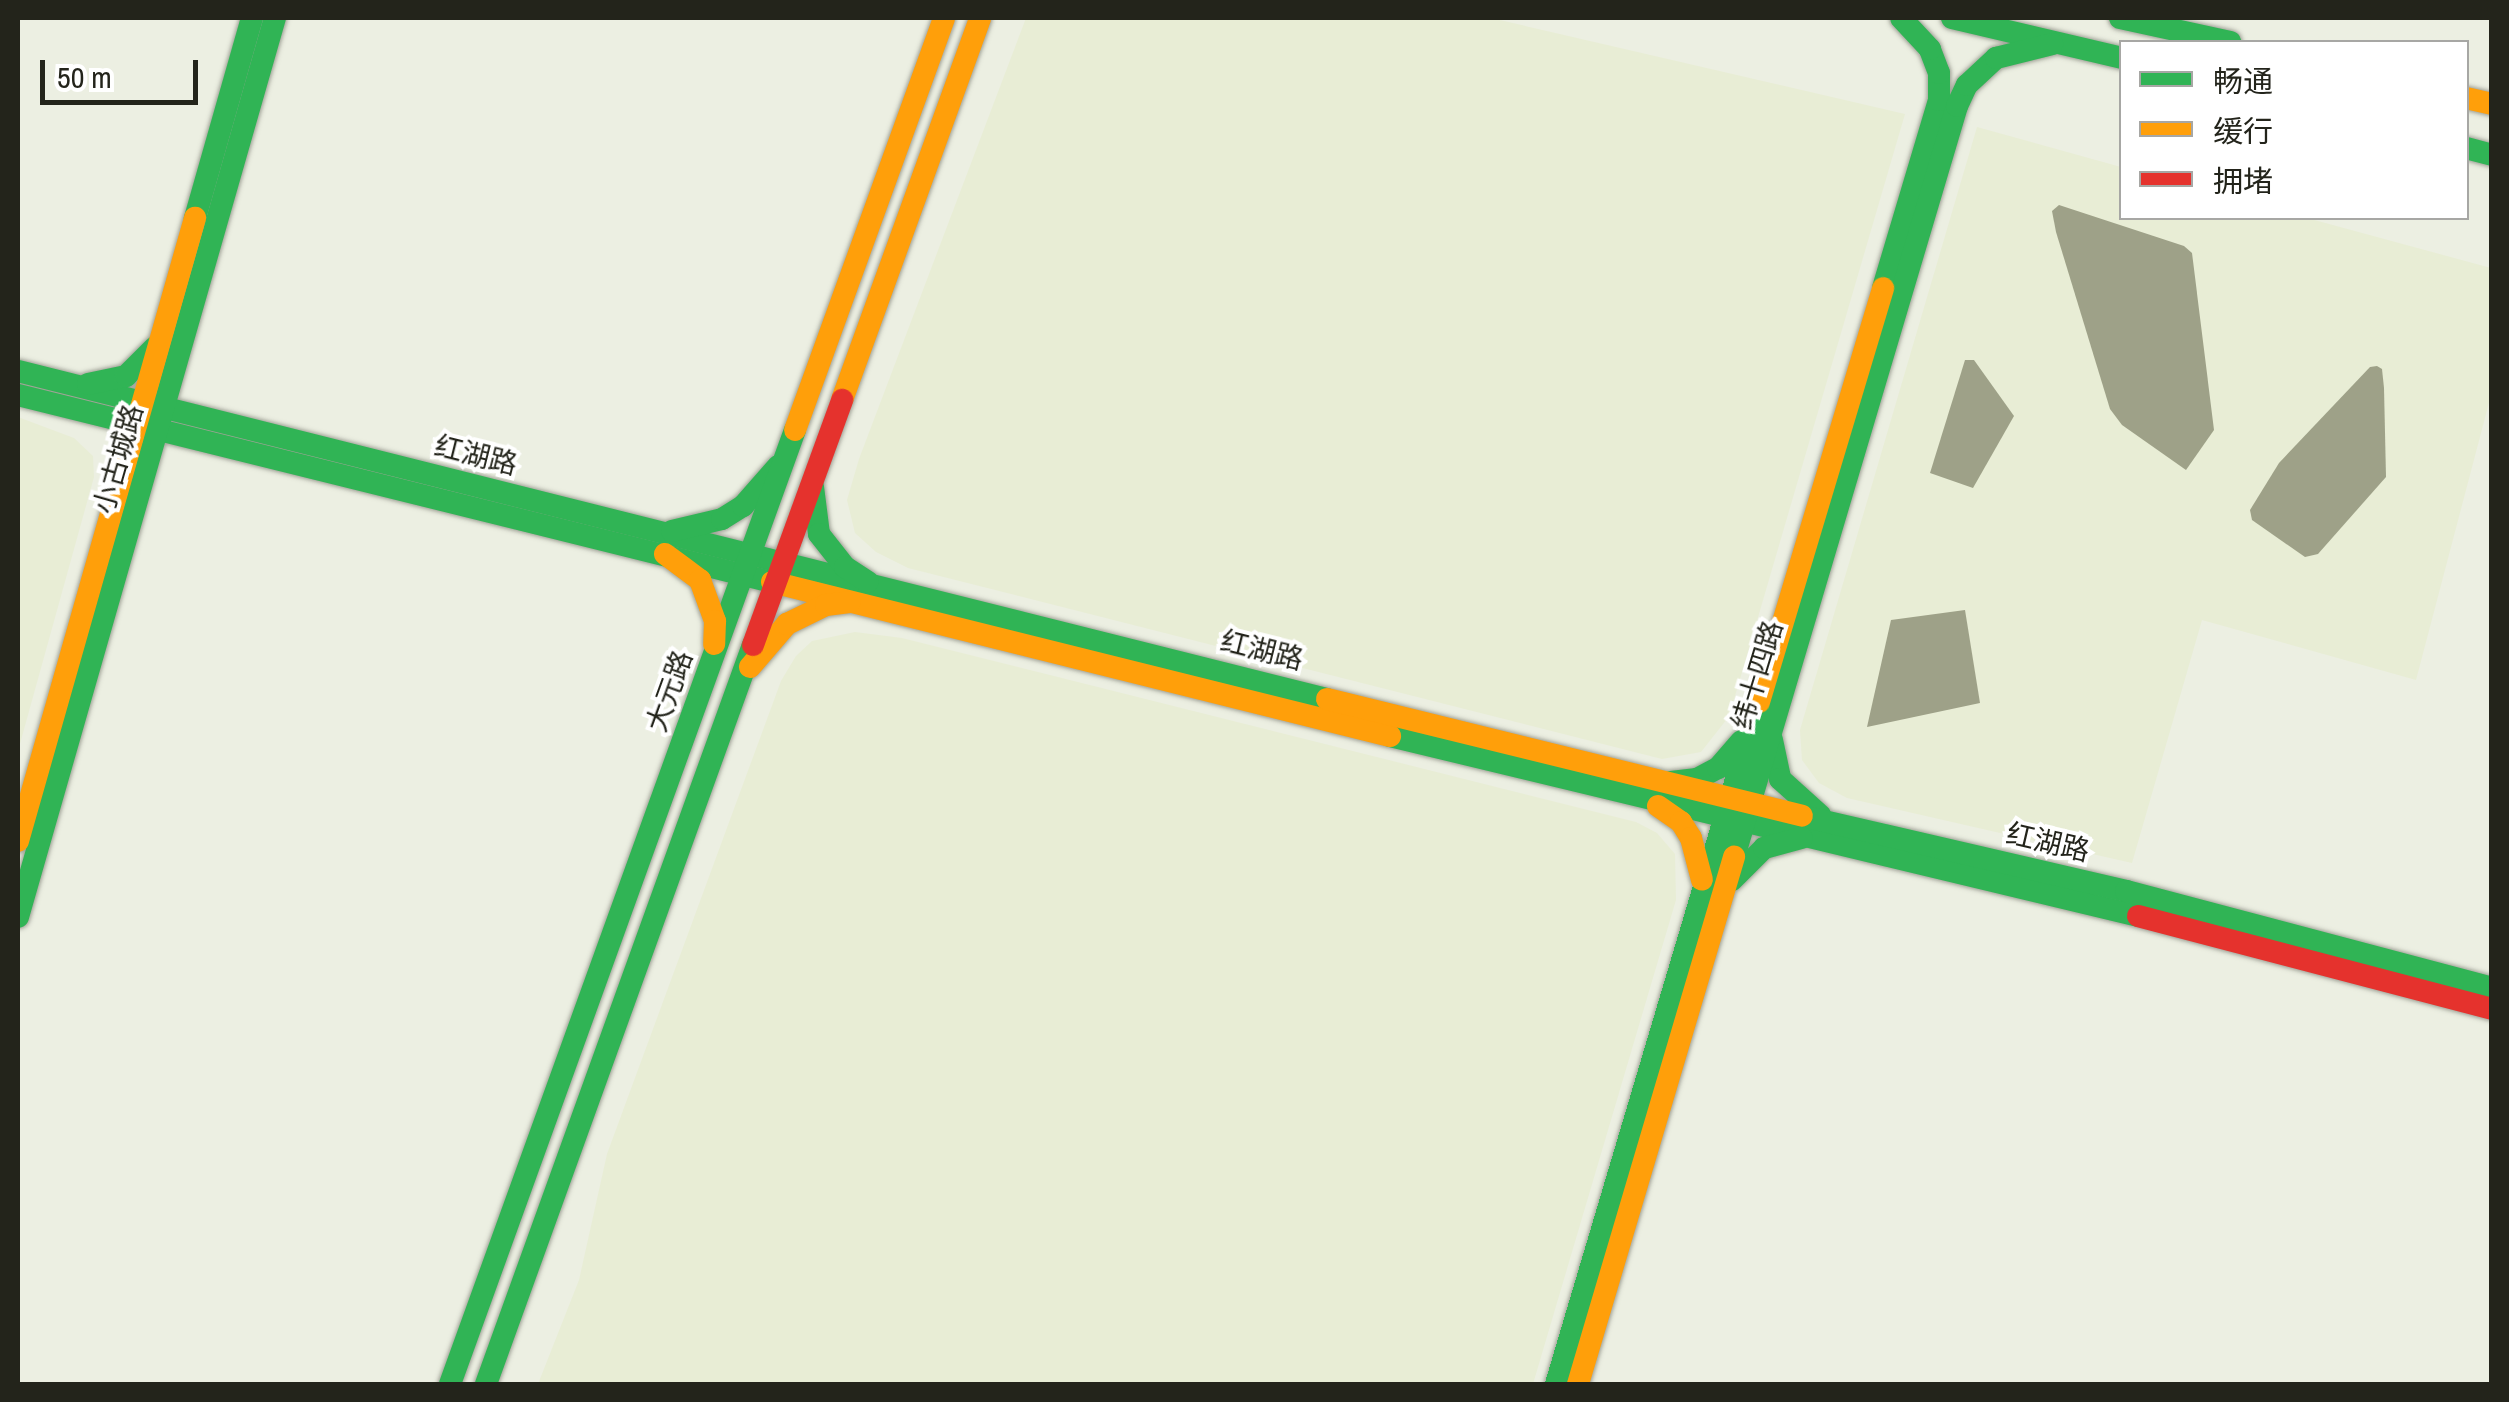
<!DOCTYPE html>
<html>
<head>
<meta charset="utf-8">
<style>
	body { margin:0 }
	#map { position:relative; width:2509px; height:1402px; overflow:hidden; background:#ecefe2; font-family:"Archivo Narrow","Noto Sans SC",sans-serif }
	div>[style] { position:absolute }
	[style*='--x'] { left:calc(var(--x)*1px); top:calc(var(--y)*1px); width:calc(var(--w)*1px); rotate:calc(var(--a)*1deg) }
	.built>* { inset:0; background:#e8edd5 }
	.building>* { inset:0; background:#9ea188 }
	.roads { filter:drop-shadow(0 0 2px #a1a398) drop-shadow(0 0 2px #a1a398) }
	.fast>* { height:22px; margin:-11px; padding:0 11px; transform-origin:11px; border-radius:11px; background:#30b455 }
	.slow>* { height:22px; margin:-11px; padding:0 11px; transform-origin:11px; border-radius:11px; background:#ff9f0a }
	.jam>* { height:22px; margin:-11px; padding:0 11px; transform-origin:11px; border-radius:11px; background:#e5322d }
	span { translate:-50% -50%; white-space:nowrap; text-align:center; line-height:1.15; -webkit-text-stroke:8px #fff; paint-order:stroke }
	.street-label { font-size:28px; color:#23241b }
	.frame { position:absolute; inset:0; border:20px solid #23241b; pointer-events:none }
	.legend { position:absolute; left:2119px; top:40px; width:350px; height:180px; box-sizing:border-box; background:#fff; border:2px solid #a7a7a4; margin:0; padding:12px 18px; list-style:none; font-size:30px; color:#23241b }
	.legend li { display:flex; align-items:center; gap:20px; height:50px }
	.legend b { width:50px; border:2px solid #a7a7a4 }
	.scale { position:absolute; left:40px; top:60px; width:158px; height:45px; box-sizing:border-box; border:5px solid #23241b; border-top:0; padding-left:12px; font-size:30px; line-height:35px; white-space:nowrap; color:#23241b; -webkit-text-stroke:8px #fff; paint-order:stroke }
</style>
</head>
<body>
<div id="map">
	<div class="built">
		<i style="clip-path:polygon(1026px 18px,1491px 18px,1905px 114px,1735px 696px,1727px 719px,1701px 752px,1662px 759px,908px 568px,876px 552px,855px 533px,847px 500px,859px 459px)"></i>
		<i style="clip-path:polygon(1977px 127px,2121px 167px,2122px 218px,2307px 218px,2491px 268px,2491px 395px,2416px 680px,2202px 620px,2132px 863px,1847px 798px,1819px 783px,1802px 760px,1800px 730px)"></i>
		<i style="clip-path:polygon(18px 417px,74px 438px,93px 456px,94px 477px,18px 751px)"></i>
		<i style="clip-path:polygon(855px 632px,902px 638px,1636px 822px,1657px 833px,1675px 854px,1676px 900px,1533px 1384px,538px 1384px,579px 1280px,607px 1154px,781px 681px,796px 656px,812px 641px)"></i>
	</div>
	<div class="building">
		<i style="clip-path:polygon(2059px 205px,2184px 246px,2192px 253px,2214px 430px,2186px 470px,2122px 425px,2110px 409px,2056px 232px,2052px 211px)"></i>
		<i style="clip-path:polygon(1965px 360px,1974px 360px,2014px 416px,1973px 488px,1930px 473px)"></i>
		<i style="clip-path:polygon(2377px 366px,2382px 369px,2384px 388px,2386px 477px,2318px 554px,2305px 557px,2252px 520px,2250px 510px,2279px 463px,2370px 367px)"></i>
		<i style="clip-path:polygon(1965px 610px,1980px 703px,1867px 727px,1891px 620px)"></i>
	</div>
	<div class="roads">
		<div class="fast">
			<i style="--x:1952;--y:18;--w:175;--a:13.2"></i>
			<i style="--x:2120;--y:18;--w:113;--a:12.3"></i>
			<i style="--x:2466;--y:148;--w:27;--a:15"></i>
			<i style="--x:195;--y:218;--w:208;--a:-74.1"></i>
			<i style="--x:1883;--y:288;--w:196;--a:-73.4"></i>
			<i style="--x:1939;--y:100;--w:27;--a:-90"></i>
			<i style="--x:1939;--y:73;--w:26;--a:-111"></i>
			<i style="--x:1930;--y:49;--w:42;--a:-133.1"></i>
			<i style="--x:18;--y:371;--w:1349;--a:14.07"></i>
			<i style="--x:88;--y:384;--w:39;--a:-12"></i>
			<i style="--x:126;--y:376;--w:40;--a:-45"></i>
			<i style="--x:18;--y:395;--w:777;--a:13.93"></i>
			<i style="--x:813;--y:487;--w:47;--a:82.7"></i>
			<i style="--x:819;--y:534;--w:42;--a:51.8"></i>
			<i style="--x:845;--y:567;--w:27;--a:33"></i>
			<i style="--x:672;--y:531;--w:51;--a:-13.5"></i>
			<i style="--x:722;--y:519;--w:25;--a:-32"></i>
			<i style="--x:743;--y:506;--w:53;--a:-48.8"></i>
			<i style="--x:1390;--y:736;--w:769;--a:13.53"></i>
			<i style="--x:1772;--y:740;--w:40;--a:78"></i>
			<i style="--x:1780;--y:779;--w:54;--a:42"></i>
			<i style="--x:1671;--y:782;--w:26;--a:-7"></i>
			<i style="--x:1697;--y:779;--w:24;--a:-28"></i>
			<i style="--x:1718;--y:768;--w:35;--a:-49"></i>
			<i style="--x:1802;--y:816;--w:333;--a:13"></i>
			<i style="--x:2126;--y:891;--w:379;--a:14.8"></i>
			<i style="--x:1734;--y:857;--w:783;--a:-73.46"></i>
			<i style="--x:1957;--y:106;--w:23;--a:-65"></i>
			<i style="--x:1967;--y:85;--w:40;--a:-43"></i>
			<i style="--x:1996;--y:58;--w:58;--a:-14"></i>
			<i style="--x:1732;--y:880;--w:45;--a:-45"></i>
			<i style="--x:1764;--y:848;--w:39;--a:-15"></i>
			<i style="--x:18;--y:917;--w:935;--a:-74.05"></i>
			<i style="--x:450;--y:1384;--w:1014;--a:-70.12"></i>
			<i style="--x:486;--y:1384;--w:786;--a:-70.14"></i>
			<i style="--x:1556;--y:1384;--w:712;--a:-73.42"></i>
		</div>
		<div class="slow">
			<i style="--x:2466;--y:98;--w:27;--a:13"></i>
			<i style="--x:842;--y:400;--w:406;--a:-70.1"></i>
			<i style="--x:795;--y:430;--w:438;--a:-70.1"></i>
			<i style="--x:665;--y:554;--w:44;--a:36.6"></i>
			<i style="--x:700;--y:580;--w:44;--a:69.9"></i>
			<i style="--x:715;--y:621;--w:23;--a:92"></i>
			<i style="--x:772;--y:582;--w:637;--a:13.99"></i>
			<i style="--x:750;--y:667;--w:57;--a:-49.3"></i>
			<i style="--x:787;--y:624;--w:43;--a:-26"></i>
			<i style="--x:826;--y:605;--w:24;--a:-7"></i>
			<i style="--x:1327;--y:699;--w:489;--a:13.8"></i>
			<i style="--x:1759;--y:702;--w:432;--a:-73.3"></i>
			<i style="--x:1658;--y:806;--w:28;--a:35"></i>
			<i style="--x:1681;--y:822;--w:19;--a:58"></i>
			<i style="--x:1691;--y:838;--w:43;--a:75.3"></i>
			<i style="--x:18;--y:841;--w:648;--a:-74.14"></i>
			<i style="--x:1578;--y:1384;--w:550;--a:-73.51"></i>
		</div>
		<div class="jam">
			<i style="--x:753;--y:645;--w:261;--a:-70"></i>
			<i style="--x:2138;--y:916;--w:366;--a:14.7"></i>
		</div>
	</div>
	<div class="street-label">
		<span style="left:476px;top:455px;rotate:14deg">红湖路</span>
		<span style="left:118px;top:459px;rotate:-74deg">小古城路</span>
		<span style="left:1262px;top:650px;rotate:14deg">红湖路</span>
		<span style="left:1757px;top:675px;rotate:-73deg">纬十四路</span>
		<span style="left:669px;top:691px;rotate:-70deg">大元路</span>
		<span style="left:2048px;top:842px;rotate:13deg">红湖路</span>
	</div>
	<div class="frame"></div>
	<ul class="legend">
	<li><b style="height:12px;background:#30b455"></b>畅通</li>
	<li><b style="height:12px;background:#ff9f0a"></b>缓行</li>
	<li><b style="height:12px;background:#e5322d"></b>拥堵</li>
	</ul>
	<div class="scale">50 m</div>
</div>
</body>
</html>
